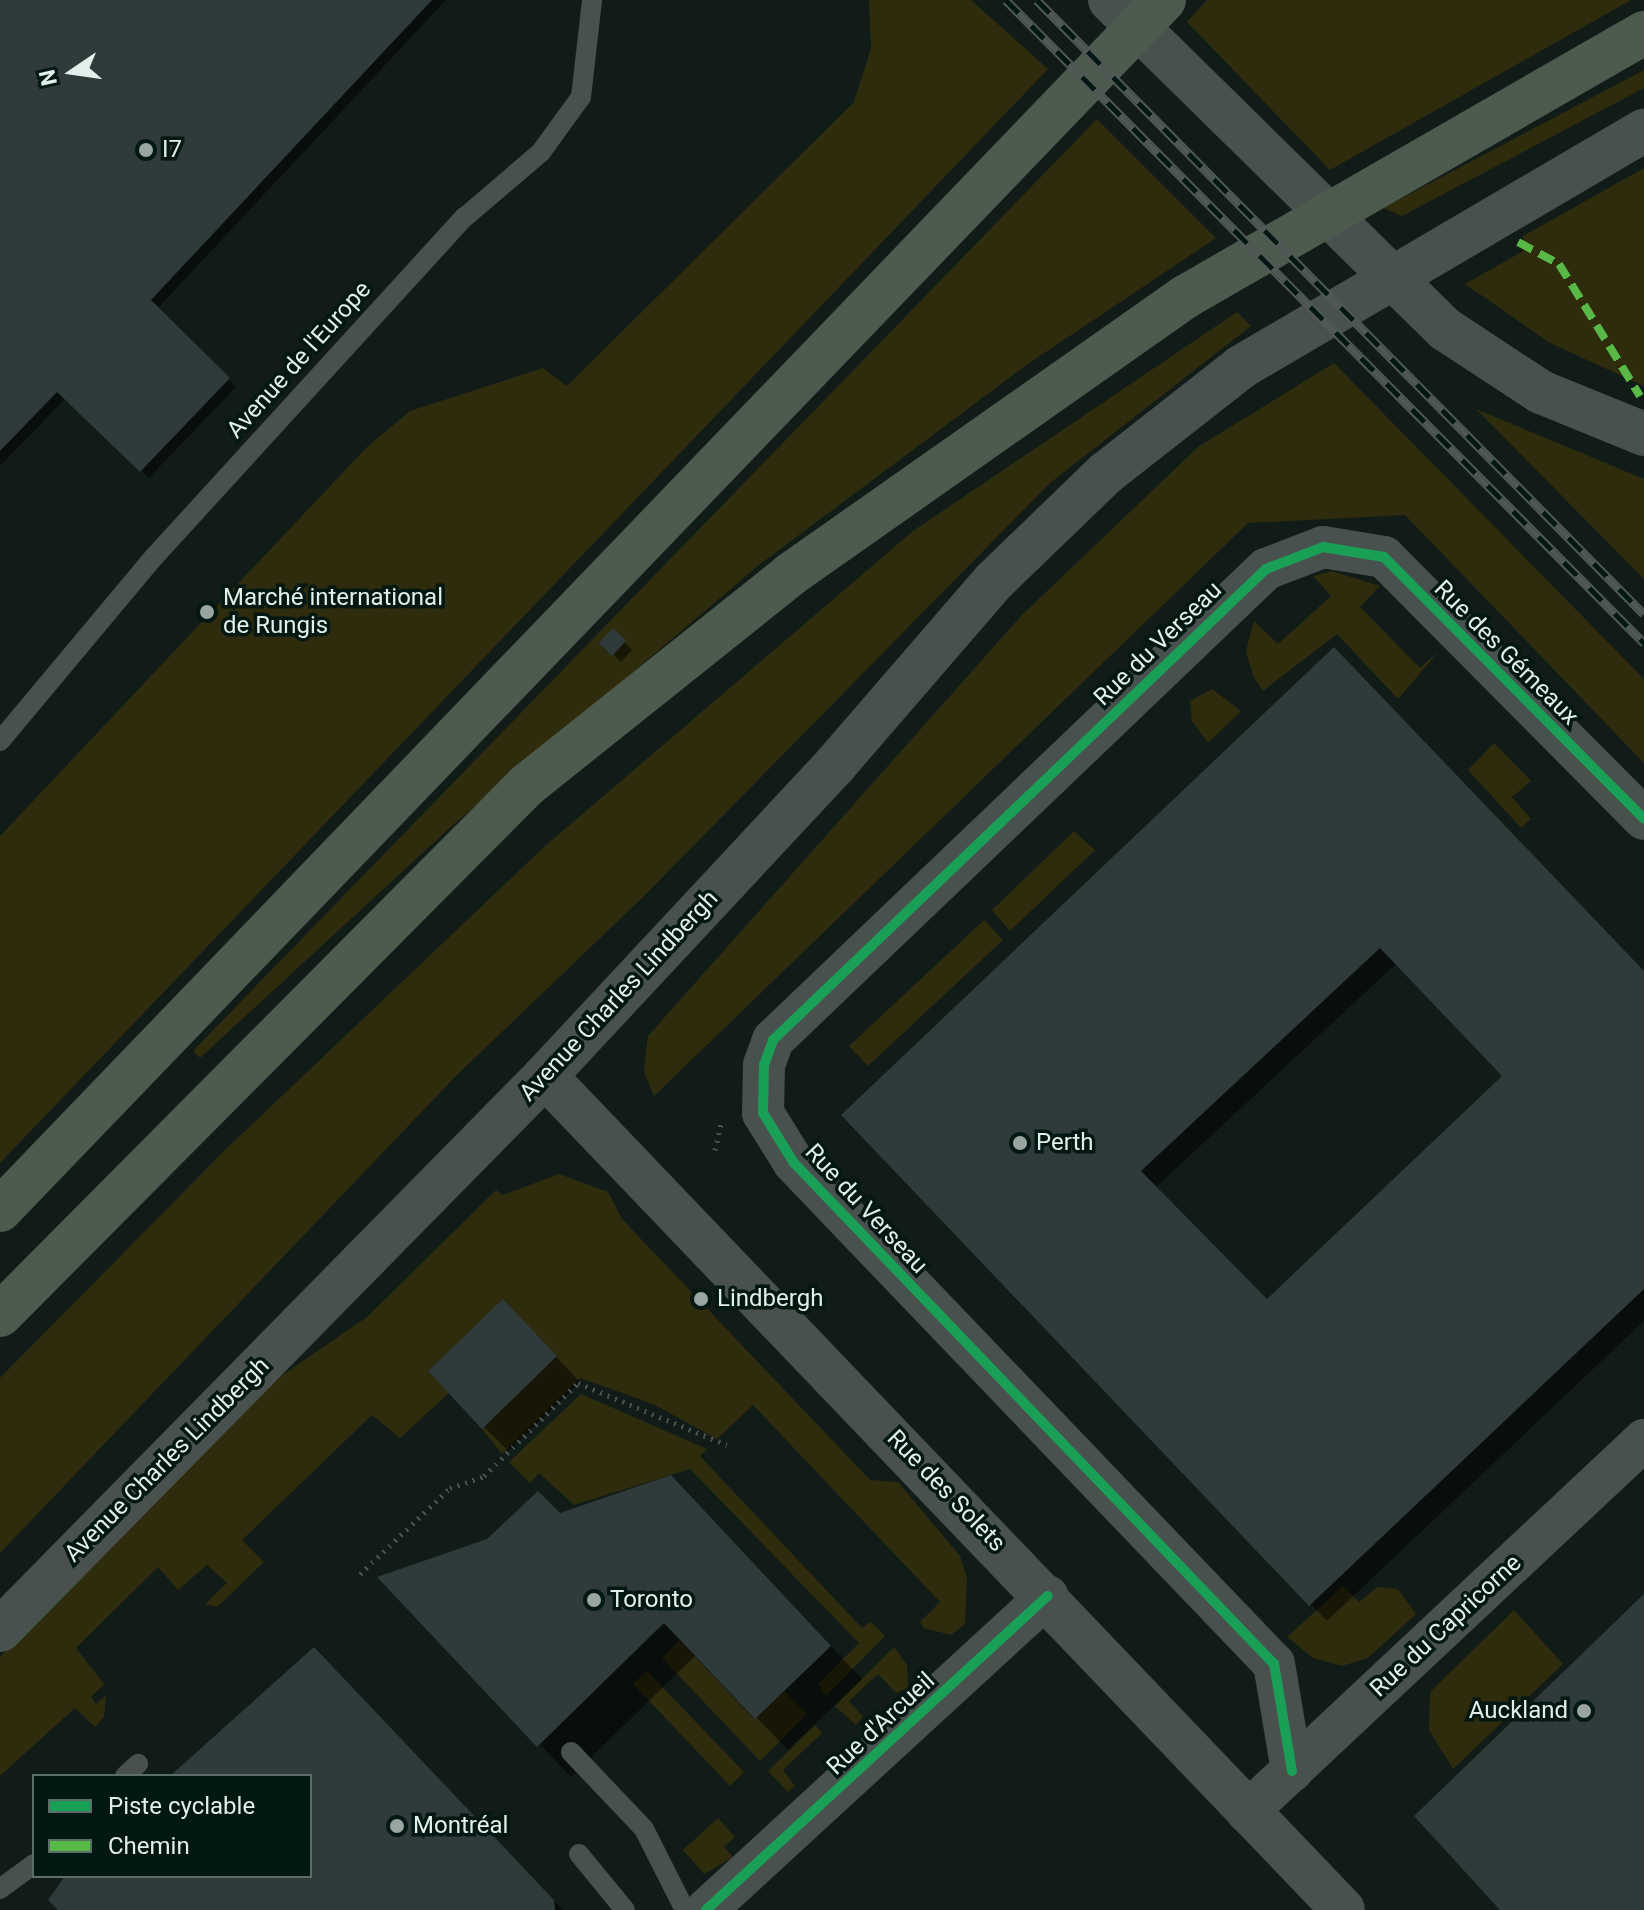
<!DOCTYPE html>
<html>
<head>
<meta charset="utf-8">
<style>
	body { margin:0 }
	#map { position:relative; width:1644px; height:1910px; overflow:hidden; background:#111c19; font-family:Roboto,sans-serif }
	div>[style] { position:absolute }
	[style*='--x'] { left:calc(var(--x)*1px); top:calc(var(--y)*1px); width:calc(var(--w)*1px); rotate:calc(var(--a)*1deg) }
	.green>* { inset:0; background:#2e2c0d }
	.shadow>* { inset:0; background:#0007 }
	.building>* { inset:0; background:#2f3a3a }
	.path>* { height:5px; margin-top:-2.5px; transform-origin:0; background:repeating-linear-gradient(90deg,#4a524f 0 2px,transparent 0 8px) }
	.lane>* { height:20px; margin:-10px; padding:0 10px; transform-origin:10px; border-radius:10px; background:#48514e }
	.street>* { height:42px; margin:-21px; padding:0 21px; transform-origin:21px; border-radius:21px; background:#48514e }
	.secondary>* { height:44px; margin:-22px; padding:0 22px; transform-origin:22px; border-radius:22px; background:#48514e }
	.highway>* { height:44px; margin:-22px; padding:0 22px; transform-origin:22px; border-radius:22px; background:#4d5b4f }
	.rail>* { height:9px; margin-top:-4.5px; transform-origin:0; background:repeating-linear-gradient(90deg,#031812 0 18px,#4f5855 0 36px); box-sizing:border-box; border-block:2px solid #4f5855 }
	.quiet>* { height:8px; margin-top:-4px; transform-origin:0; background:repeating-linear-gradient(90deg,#58b947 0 16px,transparent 0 24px) }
	.cycleway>* { height:10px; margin:-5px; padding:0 5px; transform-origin:5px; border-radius:5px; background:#1a9f57 }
	.dots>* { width:22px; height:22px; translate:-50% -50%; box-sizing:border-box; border:4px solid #031812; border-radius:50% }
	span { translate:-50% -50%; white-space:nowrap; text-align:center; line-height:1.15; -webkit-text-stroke:7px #031812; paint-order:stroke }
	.poi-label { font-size:24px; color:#e2efea }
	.left { translate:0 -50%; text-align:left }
	.right { translate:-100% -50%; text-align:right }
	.street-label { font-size:24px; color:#e2efea }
	.legend { position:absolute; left:32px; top:1774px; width:280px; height:104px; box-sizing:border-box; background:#031812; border:2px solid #5c6e68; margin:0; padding:10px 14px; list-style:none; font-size:24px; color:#e2efea }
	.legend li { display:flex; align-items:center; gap:16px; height:40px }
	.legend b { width:40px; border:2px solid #5c6e68 }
	.north { position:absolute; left:32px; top:32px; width:80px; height:80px; -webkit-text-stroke:6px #031812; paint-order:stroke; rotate:257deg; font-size:22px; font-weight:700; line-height:32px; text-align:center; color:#e2efea }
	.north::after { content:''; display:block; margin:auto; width:28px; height:36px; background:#e2efea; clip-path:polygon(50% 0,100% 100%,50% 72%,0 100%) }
</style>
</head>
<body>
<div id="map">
	<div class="green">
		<i style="clip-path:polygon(869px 0,971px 0,1048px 69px,0 1163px,0 836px,366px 448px,410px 411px,543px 368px,567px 386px,854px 102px,871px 48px)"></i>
		<i style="clip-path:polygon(1207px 0,1631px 0,1330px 170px,1187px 22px)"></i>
		<i style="clip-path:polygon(1644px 70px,1644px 88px,1402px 216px,1383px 208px)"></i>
		<i style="clip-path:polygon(1097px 119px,1216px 238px,1025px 366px,759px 565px,454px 824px,200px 1058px,193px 1051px)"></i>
		<i style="clip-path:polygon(1644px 168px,1644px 386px,1550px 343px,1465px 284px,1525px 250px,1523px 236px)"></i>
		<i style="clip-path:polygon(1237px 312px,1251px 326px,1050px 483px,643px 897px,456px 1076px,0 1553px,0 1378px,226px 1149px,545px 846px,913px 531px)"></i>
		<i style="clip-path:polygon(1334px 363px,1644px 679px,1644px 763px,1405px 515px,1248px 523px,654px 1096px,644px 1071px,648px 1036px,1022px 615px,1198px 447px)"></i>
		<i style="clip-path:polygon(1476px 409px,1644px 479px,1644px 579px)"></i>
		<i style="clip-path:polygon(1332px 571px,1380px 586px,1360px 607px,1420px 668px,1439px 651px,1398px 699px,1337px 634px,1263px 691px,1253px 676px,1246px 651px,1254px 621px,1278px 644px,1331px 596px,1313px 576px)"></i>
		<i style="clip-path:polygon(1212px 689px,1241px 711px,1208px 743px,1192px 721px,1190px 701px)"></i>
		<i style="clip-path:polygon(1494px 743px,1531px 781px,1512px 797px,1531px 819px,1521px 828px,1468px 770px)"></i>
		<i style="clip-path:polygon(1074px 831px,1095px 850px,1010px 931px,992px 910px)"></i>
		<i style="clip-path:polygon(984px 920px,1003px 940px,868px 1066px,849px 1046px)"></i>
		<i style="clip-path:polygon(559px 1174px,608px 1192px,622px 1219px,870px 1480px,898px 1482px,960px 1556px,967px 1578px,965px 1624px,951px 1635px,924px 1628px,920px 1622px,940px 1602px,753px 1405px,717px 1439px,653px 1404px,580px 1378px,502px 1454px,482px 1429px,557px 1356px,503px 1300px,428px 1371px,449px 1393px,400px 1438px,372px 1415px,242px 1540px,264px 1562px,217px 1607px,205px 1604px,227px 1583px,207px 1565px,178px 1590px,158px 1567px,76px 1648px,104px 1684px,91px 1697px,96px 1704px,106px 1695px,104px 1717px,95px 1727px,75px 1708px,0 1776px,0 1657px,271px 1383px,367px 1317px,496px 1190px,503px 1195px)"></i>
		<i style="clip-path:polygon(581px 1394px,707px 1449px,700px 1456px,862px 1628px,871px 1622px,885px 1636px,826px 1696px,818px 1684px,859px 1643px,690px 1469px,574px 1505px,539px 1473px,530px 1483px,509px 1462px)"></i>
		<i style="clip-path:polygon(1343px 1586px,1359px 1602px,1377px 1587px,1398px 1589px,1416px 1614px,1368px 1658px,1342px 1666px,1313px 1658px,1287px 1637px)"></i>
		<i style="clip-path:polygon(1514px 1610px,1563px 1664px,1453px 1769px,1429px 1730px,1430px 1692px)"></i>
		<i style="clip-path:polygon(679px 1640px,754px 1719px,784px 1691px,807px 1714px,760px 1761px,662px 1658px)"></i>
		<i style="clip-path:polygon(894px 1647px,907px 1665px,908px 1688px,896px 1693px,878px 1674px,849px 1701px,863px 1717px,856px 1725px,835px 1706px)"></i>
		<i style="clip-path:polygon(647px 1671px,744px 1772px,730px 1786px,633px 1684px)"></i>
		<i style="clip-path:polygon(815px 1725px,822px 1733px,783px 1770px,795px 1786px,788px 1792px,768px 1771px)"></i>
		<i style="clip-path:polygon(718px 1818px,735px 1837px,724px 1847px,733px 1857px,704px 1874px,683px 1850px)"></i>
	</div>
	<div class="shadow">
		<i style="clip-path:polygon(0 0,446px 0,157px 309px,236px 387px,149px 478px,66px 398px,0 466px)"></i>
		<i style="clip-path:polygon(613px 631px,632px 650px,621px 662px,602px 643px)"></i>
		<i style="clip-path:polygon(evenodd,1350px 666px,1644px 974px,1644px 1321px,1327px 1621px,844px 1115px,1350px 666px,1397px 963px,1505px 1076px,1267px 1301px,1155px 1188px,1397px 963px)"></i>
		<i style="clip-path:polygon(527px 1326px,580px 1382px,508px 1451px,484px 1427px)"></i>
		<i style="clip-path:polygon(703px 1510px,862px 1679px,788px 1750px,696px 1655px,571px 1777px,381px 1578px,560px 1516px)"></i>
		<i style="clip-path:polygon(359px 1695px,563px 1910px,61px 1910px,51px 1899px,68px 1876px,310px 1876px,310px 1776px,177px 1776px)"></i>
	</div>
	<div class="building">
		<i style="clip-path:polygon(0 0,432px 0,151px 300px,230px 378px,140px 472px,57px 392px,0 451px)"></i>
		<i style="clip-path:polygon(613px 628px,626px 641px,612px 656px,599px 643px)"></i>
		<i style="clip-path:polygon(evenodd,1334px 647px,1644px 971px,1644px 1289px,1309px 1606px,841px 1115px,1334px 647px,1380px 948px,1502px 1076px,1267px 1299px,1141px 1171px,1380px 948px)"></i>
		<i style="clip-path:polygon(503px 1299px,557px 1356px,482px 1429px,428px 1371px)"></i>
		<i style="clip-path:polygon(671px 1475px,831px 1646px,755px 1719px,664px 1623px,537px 1747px,377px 1577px,487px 1539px,538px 1491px,560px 1513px)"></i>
		<i style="clip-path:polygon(1644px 1594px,1644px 1910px,1500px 1910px,1414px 1816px)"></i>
		<i style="clip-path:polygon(314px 1647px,554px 1900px,555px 1910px,58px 1910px,48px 1900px,65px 1876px,310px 1876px,310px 1776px,170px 1776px)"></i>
	</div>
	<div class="path">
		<i style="--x:715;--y:1150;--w:31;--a:-77"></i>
		<i style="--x:360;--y:1574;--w:124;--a:-43.7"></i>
		<i style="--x:450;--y:1488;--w:36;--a:-19"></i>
		<i style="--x:484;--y:1476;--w:132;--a:-44.7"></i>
		<i style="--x:578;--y:1383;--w:161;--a:22.6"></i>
	</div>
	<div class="lane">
		<i style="--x:0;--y:741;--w:240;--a:-50.1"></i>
		<i style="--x:154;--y:557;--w:461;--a:-47.6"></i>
		<i style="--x:465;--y:217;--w:100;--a:-40.5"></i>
		<i style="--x:541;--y:152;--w:68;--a:-54"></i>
		<i style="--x:581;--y:97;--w:98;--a:-83.5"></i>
		<i style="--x:571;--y:1752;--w:106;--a:46.5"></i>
		<i style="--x:644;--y:1829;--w:91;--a:63.2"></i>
		<i style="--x:125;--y:1776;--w:18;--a:-43"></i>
		<i style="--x:579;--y:1854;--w:72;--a:50.6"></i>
		<i style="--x:0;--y:1889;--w:42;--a:-36.3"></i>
	</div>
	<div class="street">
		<i style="--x:1292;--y:1771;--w:109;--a:-99.5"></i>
		<i style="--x:1274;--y:1664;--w:694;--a:-133.77"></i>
		<i style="--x:794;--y:1163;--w:59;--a:-121.8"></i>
		<i style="--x:763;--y:1113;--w:48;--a:-88.8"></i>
		<i style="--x:764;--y:1065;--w:27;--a:-70"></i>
		<i style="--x:773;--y:1040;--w:682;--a:-43.69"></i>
		<i style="--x:1266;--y:569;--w:61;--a:-21.1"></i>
		<i style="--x:1323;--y:547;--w:62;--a:9.3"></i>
		<i style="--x:1384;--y:557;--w:369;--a:45.2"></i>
		<i style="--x:1247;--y:1812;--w:544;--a:-43.14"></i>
		<i style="--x:706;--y:1910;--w:464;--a:-42.6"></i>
	</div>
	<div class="secondary">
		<i style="--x:1110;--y:0;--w:470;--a:44.5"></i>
		<i style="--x:1445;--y:329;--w:115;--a:33.3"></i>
		<i style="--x:1541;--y:392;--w:111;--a:22.2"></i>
		<i style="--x:545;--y:1076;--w:1154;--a:46.26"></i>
		<i style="--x:0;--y:1630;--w:777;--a:-45.47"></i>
		<i style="--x:545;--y:1076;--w:425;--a:-47"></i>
		<i style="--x:835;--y:765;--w:243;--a:-49.2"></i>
		<i style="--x:994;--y:581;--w:156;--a:-44"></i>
		<i style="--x:1106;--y:473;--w:172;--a:-38.1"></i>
		<i style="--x:1241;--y:367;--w:467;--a:-30.4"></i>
	</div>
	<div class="highway">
		<i style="--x:0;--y:1210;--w:1679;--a:-46.11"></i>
		<i style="--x:0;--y:1315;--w:747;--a:-45.16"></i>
		<i style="--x:527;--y:785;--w:338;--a:-38.6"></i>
		<i style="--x:791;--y:574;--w:482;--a:-35.1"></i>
		<i style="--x:1185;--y:297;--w:530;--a:-29.91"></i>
	</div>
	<div class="rail">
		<i style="--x:1006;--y:0;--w:906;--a:45.22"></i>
		<i style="--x:1037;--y:0;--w:863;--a:45.33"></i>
	</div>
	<div class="quiet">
		<i style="--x:1518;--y:242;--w:47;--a:28.2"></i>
		<i style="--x:1559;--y:264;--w:155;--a:58.5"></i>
	</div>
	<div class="cycleway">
		<i style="--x:1292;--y:1771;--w:109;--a:-99.5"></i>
		<i style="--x:1274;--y:1664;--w:694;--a:-133.77"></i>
		<i style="--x:794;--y:1163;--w:59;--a:-121.8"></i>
		<i style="--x:763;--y:1113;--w:48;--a:-88.8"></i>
		<i style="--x:764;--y:1065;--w:27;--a:-70"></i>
		<i style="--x:773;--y:1040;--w:682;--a:-43.69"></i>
		<i style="--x:1266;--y:569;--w:61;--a:-21.1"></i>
		<i style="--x:1323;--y:547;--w:62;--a:9.3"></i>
		<i style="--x:1384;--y:557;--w:369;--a:45.2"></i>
		<i style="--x:706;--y:1910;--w:464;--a:-42.6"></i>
	</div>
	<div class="dots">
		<i style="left:146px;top:150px;background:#99a5a1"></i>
		<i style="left:207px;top:612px;background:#99a5a1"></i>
		<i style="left:1020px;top:1143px;background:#99a5a1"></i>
		<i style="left:701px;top:1299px;background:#99a5a1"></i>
		<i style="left:594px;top:1600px;background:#99a5a1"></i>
		<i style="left:1584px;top:1711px;background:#99a5a1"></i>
		<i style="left:397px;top:1826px;background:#99a5a1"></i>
	</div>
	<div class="poi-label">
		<span class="left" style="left:162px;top:150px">I7</span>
		<span class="left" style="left:223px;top:612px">Marché international<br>de Rungis</span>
		<span class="left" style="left:1036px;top:1143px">Perth</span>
		<span class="left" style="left:717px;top:1299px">Lindbergh</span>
		<span class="left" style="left:610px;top:1600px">Toronto</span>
		<span class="right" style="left:1568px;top:1711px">Auckland</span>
		<span class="left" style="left:413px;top:1826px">Montréal</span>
	</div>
	<div class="street-label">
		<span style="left:299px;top:360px;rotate:-48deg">Avenue de l'Europe</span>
		<span style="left:1158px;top:644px;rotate:-44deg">Rue du Verseau</span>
		<span style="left:1506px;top:653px;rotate:45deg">Rue des Gémeaux</span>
		<span style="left:619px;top:996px;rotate:-47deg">Avenue Charles Lindbergh</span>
		<span style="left:866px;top:1209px;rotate:47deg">Rue du Verseau</span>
		<span style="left:167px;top:1460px;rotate:-45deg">Avenue Charles Lindbergh</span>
		<span style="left:946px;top:1491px;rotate:46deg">Rue des Solets</span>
		<span style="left:1446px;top:1626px;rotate:-43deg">Rue du Capricorne</span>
		<span style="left:881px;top:1724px;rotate:-43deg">Rue d'Arcueil</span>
	</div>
	<ul class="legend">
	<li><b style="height:10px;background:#1a9f57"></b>Piste cyclable</li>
	<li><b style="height:10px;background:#58b947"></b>Chemin</li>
	</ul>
	<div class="north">N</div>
</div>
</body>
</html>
